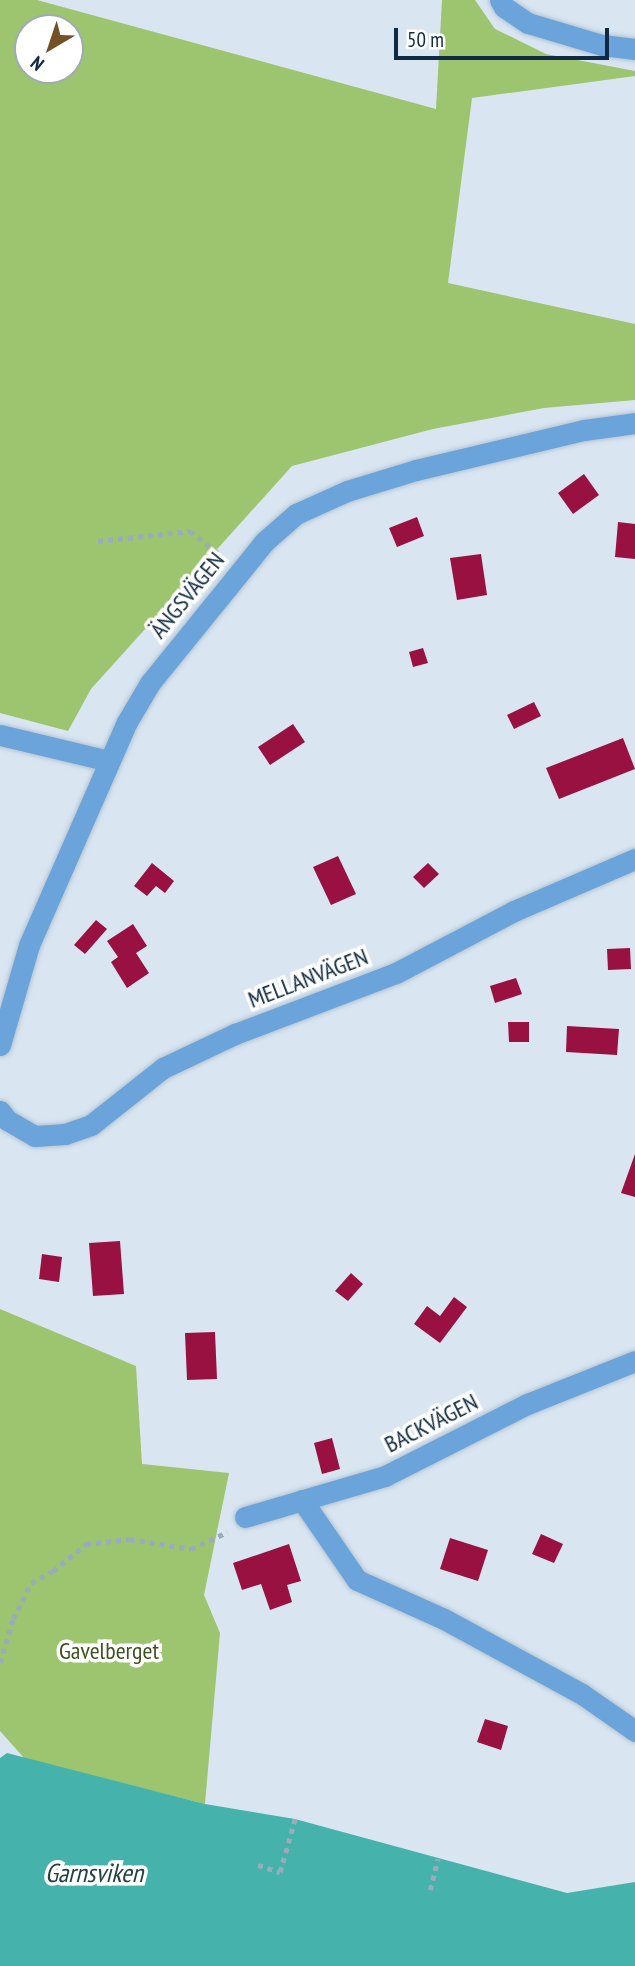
<!DOCTYPE html>
<html>
<head>
<meta charset="utf-8">
<style>
	body { margin:0 }
	#map { position:relative; width:635px; height:1966px; overflow:hidden; background:#d9e6f2; font-family:"PT Sans Narrow",sans-serif }
	div>[style] { position:absolute }
	[style*='--x'] { left:calc(var(--x)*1px); top:calc(var(--y)*1px); width:calc(var(--w)*1px); rotate:calc(var(--a)*1deg) }
	.green>* { inset:0; background:#9dc46f }
	.water>* { inset:0; background:#45b3ab }
	.building>* { inset:0; background:#981140 }
	.path>* { height:4.5px; margin-top:-2.25px; transform-origin:0; background:repeating-linear-gradient(90deg,#9aabba 0 5px,transparent 0 10px) }
	.roads { filter:drop-shadow(0 0 2px #b5c4d2) drop-shadow(0 0 2px #b5c4d2) }
	.minor>* { height:21px; margin:-10.5px; padding:0 10.5px; transform-origin:10.5px; border-radius:10.5px; background:#6aa4db }
	span { translate:-50% -50%; white-space:nowrap; text-align:center; line-height:1.15; -webkit-text-stroke:7px #fff; paint-order:stroke }
	.street-label { font-size:24px; color:#102a41 }
	.park-label { font-size:24px; color:#3c5220 }
	.water-label { font-size:26px; color:#21423f; font-style:italic }
	.north { position:absolute; left:14px; top:14px; width:70px; height:70px; box-sizing:border-box; background:#fff; border:2px solid #9faab3; border-radius:50%; rotate:219deg; font-size:19px; font-weight:700; line-height:28px; text-align:center; color:#102a41 }
	.north::after { content:''; display:block; margin:auto; width:24px; height:32px; background:#725028; clip-path:polygon(50% 0,100% 100%,50% 72%,0 100%) }
	.scale { position:absolute; left:394px; top:28px; width:215px; height:32px; box-sizing:border-box; border:4px solid #102a41; border-top:0; padding-left:9px; font-size:21px; line-height:24px; white-space:nowrap; color:#102a41; -webkit-text-stroke:5px #fff; paint-order:stroke }
</style>
</head>
<body>
<div id="map">
	<div class="green">
		<i style="clip-path:polygon(evenodd,0 0,37px 0,436px 109px,442px 0,475px 0,495px 29px,546px 54px,635px 71px,635px 76px,472px 98px,448px 283px,635px 324px,635px 400px,544px 408px,433px 429px,292px 466px,91px 689px,68px 731px,0 713px,0 0,28px 28px,70px 28px,70px 70px,28px 70px,28px 28px)"></i>
		<i style="clip-path:polygon(0 1309px,136px 1366px,142px 1464px,229px 1473px,204px 1595px,220px 1633px,205px 1804px,25px 1759px,0 1731px)"></i>
	</div>
	<div class="water">
		<i style="clip-path:polygon(7px 1753px,205px 1804px,295px 1819px,567px 1893px,635px 1882px,635px 1966px,0 1966px,0 1758px)"></i>
	</div>
	<div class="building">
		<i style="clip-path:polygon(584px 474px,599px 495px,573px 514px,558px 493px)"></i>
		<i style="clip-path:polygon(417px 517px,424px 536px,397px 547px,389px 528px)"></i>
		<i style="clip-path:polygon(618px 522px,635px 524px,635px 559px,615px 557px)"></i>
		<i style="clip-path:polygon(481px 554px,487px 595px,457px 600px,450px 558px)"></i>
		<i style="clip-path:polygon(423px 648px,428px 663px,413px 667px,409px 652px)"></i>
		<i style="clip-path:polygon(534px 702px,541px 716px,514px 729px,507px 715px)"></i>
		<i style="clip-path:polygon(293px 724px,305px 742px,270px 765px,258px 747px)"></i>
		<i style="clip-path:polygon(623px 738px,635px 769px,559px 799px,546px 768px)"></i>
		<i style="clip-path:polygon(338px 856px,356px 894px,331px 905px,313px 867px)"></i>
		<i style="clip-path:polygon(152px 863px,174px 881px,165px 893px,156px 886px,147px 896px,134px 886px)"></i>
		<i style="clip-path:polygon(428px 863px,439px 874px,424px 888px,413px 877px)"></i>
		<i style="clip-path:polygon(96px 920px,107px 929px,85px 954px,74px 945px)"></i>
		<i style="clip-path:polygon(133px 924px,147px 946px,136px 953px,149px 973px,127px 988px,111px 962px,118px 957px,107px 941px)"></i>
		<i style="clip-path:polygon(630px 948px,631px 969px,608px 970px,607px 949px)"></i>
		<i style="clip-path:polygon(516px 978px,522px 994px,495px 1003px,490px 986px)"></i>
		<i style="clip-path:polygon(508px 1022px,529px 1022px,529px 1042px,509px 1042px)"></i>
		<i style="clip-path:polygon(567px 1026px,619px 1029px,617px 1055px,566px 1052px)"></i>
		<i style="clip-path:polygon(635px 1154px,635px 1197px,621px 1193px)"></i>
		<i style="clip-path:polygon(120px 1241px,124px 1294px,93px 1296px,89px 1243px)"></i>
		<i style="clip-path:polygon(42px 1254px,62px 1257px,59px 1282px,39px 1279px)"></i>
		<i style="clip-path:polygon(351px 1273px,363px 1284px,348px 1301px,335px 1291px)"></i>
		<i style="clip-path:polygon(454px 1297px,467px 1307px,440px 1343px,414px 1324px,427px 1306px,440px 1316px)"></i>
		<i style="clip-path:polygon(215px 1332px,217px 1379px,187px 1380px,185px 1333px)"></i>
		<i style="clip-path:polygon(332px 1438px,340px 1469px,322px 1474px,314px 1443px)"></i>
		<i style="clip-path:polygon(541px 1534px,563px 1544px,554px 1563px,532px 1554px)"></i>
		<i style="clip-path:polygon(450px 1538px,488px 1550px,478px 1581px,440px 1569px)"></i>
		<i style="clip-path:polygon(289px 1544px,301px 1581px,287px 1585px,292px 1602px,270px 1610px,261px 1584px,242px 1590px,233px 1563px)"></i>
		<i style="clip-path:polygon(485px 1719px,508px 1726px,501px 1750px,477px 1742px)"></i>
	</div>
	<div class="path">
		<i style="--x:98;--y:541;--w:93;--a:-6.2"></i>
		<i style="--x:190;--y:531;--w:39;--a:38"></i>
		<i style="--x:0;--y:1663;--w:46;--a:-73.5"></i>
		<i style="--x:13;--y:1619;--w:40;--a:-63.4"></i>
		<i style="--x:31;--y:1583;--w:25;--a:-29"></i>
		<i style="--x:53;--y:1571;--w:43;--a:-39.3"></i>
		<i style="--x:86;--y:1544;--w:44;--a:-6.5"></i>
		<i style="--x:130;--y:1539;--w:62;--a:9.3"></i>
		<i style="--x:191;--y:1549;--w:40;--a:-25"></i>
		<i style="--x:258;--y:1865;--w:23;--a:18"></i>
		<i style="--x:280;--y:1872;--w:55;--a:-74.2"></i>
		<i style="--x:430;--y:1890;--w:32;--a:-76"></i>
	</div>
	<div class="roads">
		<div class="minor">
			<i style="--x:500;--y:0;--w:8;--a:60"></i>
			<i style="--x:504;--y:7;--w:29;--a:34"></i>
			<i style="--x:528;--y:23;--w:77;--a:16.6"></i>
			<i style="--x:602;--y:45;--w:33;--a:7"></i>
			<i style="--x:0;--y:735;--w:112;--a:13.4"></i>
			<i style="--x:0;--y:1045;--w:104;--a:-73.8"></i>
			<i style="--x:29;--y:945;--w:244;--a:-66.3"></i>
			<i style="--x:127;--y:722;--w:45;--a:-59.5"></i>
			<i style="--x:150;--y:683;--w:181;--a:-51"></i>
			<i style="--x:264;--y:542;--w:43;--a:-41.2"></i>
			<i style="--x:296;--y:514;--w:56;--a:-24.3"></i>
			<i style="--x:347;--y:491;--w:72;--a:-16.9"></i>
			<i style="--x:416;--y:470;--w:173;--a:-13.4"></i>
			<i style="--x:584;--y:430;--w:51;--a:-7.8"></i>
			<i style="--x:0;--y:1111;--w:11;--a:52"></i>
			<i style="--x:7;--y:1120;--w:32;--a:30"></i>
			<i style="--x:35;--y:1136;--w:30;--a:-4"></i>
			<i style="--x:65;--y:1134;--w:28;--a:-19"></i>
			<i style="--x:91;--y:1125;--w:92;--a:-38.4"></i>
			<i style="--x:163;--y:1068;--w:80;--a:-25.3"></i>
			<i style="--x:235;--y:1034;--w:172;--a:-20.8"></i>
			<i style="--x:396;--y:973;--w:133;--a:-27.7"></i>
			<i style="--x:514;--y:911;--w:132;--a:-23.3"></i>
			<i style="--x:302;--y:1500;--w:97;--a:55.5"></i>
			<i style="--x:357;--y:1580;--w:95;--a:24.1"></i>
			<i style="--x:444;--y:1619;--w:157;--a:28.5"></i>
			<i style="--x:582;--y:1694;--w:65;--a:34.9"></i>
			<i style="--x:245;--y:1517;--w:146;--a:-16.3"></i>
			<i style="--x:385;--y:1476;--w:159;--a:-26.9"></i>
			<i style="--x:527;--y:1404;--w:116;--a:-21.7"></i>
		</div>
	</div>
	<div class="street-label">
		<span style="left:187px;top:595px;rotate:-51deg">ÄNGSVÄGEN</span>
		<span style="left:308px;top:978px;rotate:-21deg">MELLANVÄGEN</span>
		<span style="left:431px;top:1423px;rotate:-27deg">BACKVÄGEN</span>
	</div>
	<div class="park-label">
		<span style="left:109px;top:1651px">Gavelberget</span>
	</div>
	<div class="water-label">
		<span style="left:94px;top:1873px">Garnsviken</span>
	</div>
	<div class="north">N</div>
	<div class="scale">50 m</div>
</div>
</body>
</html>
